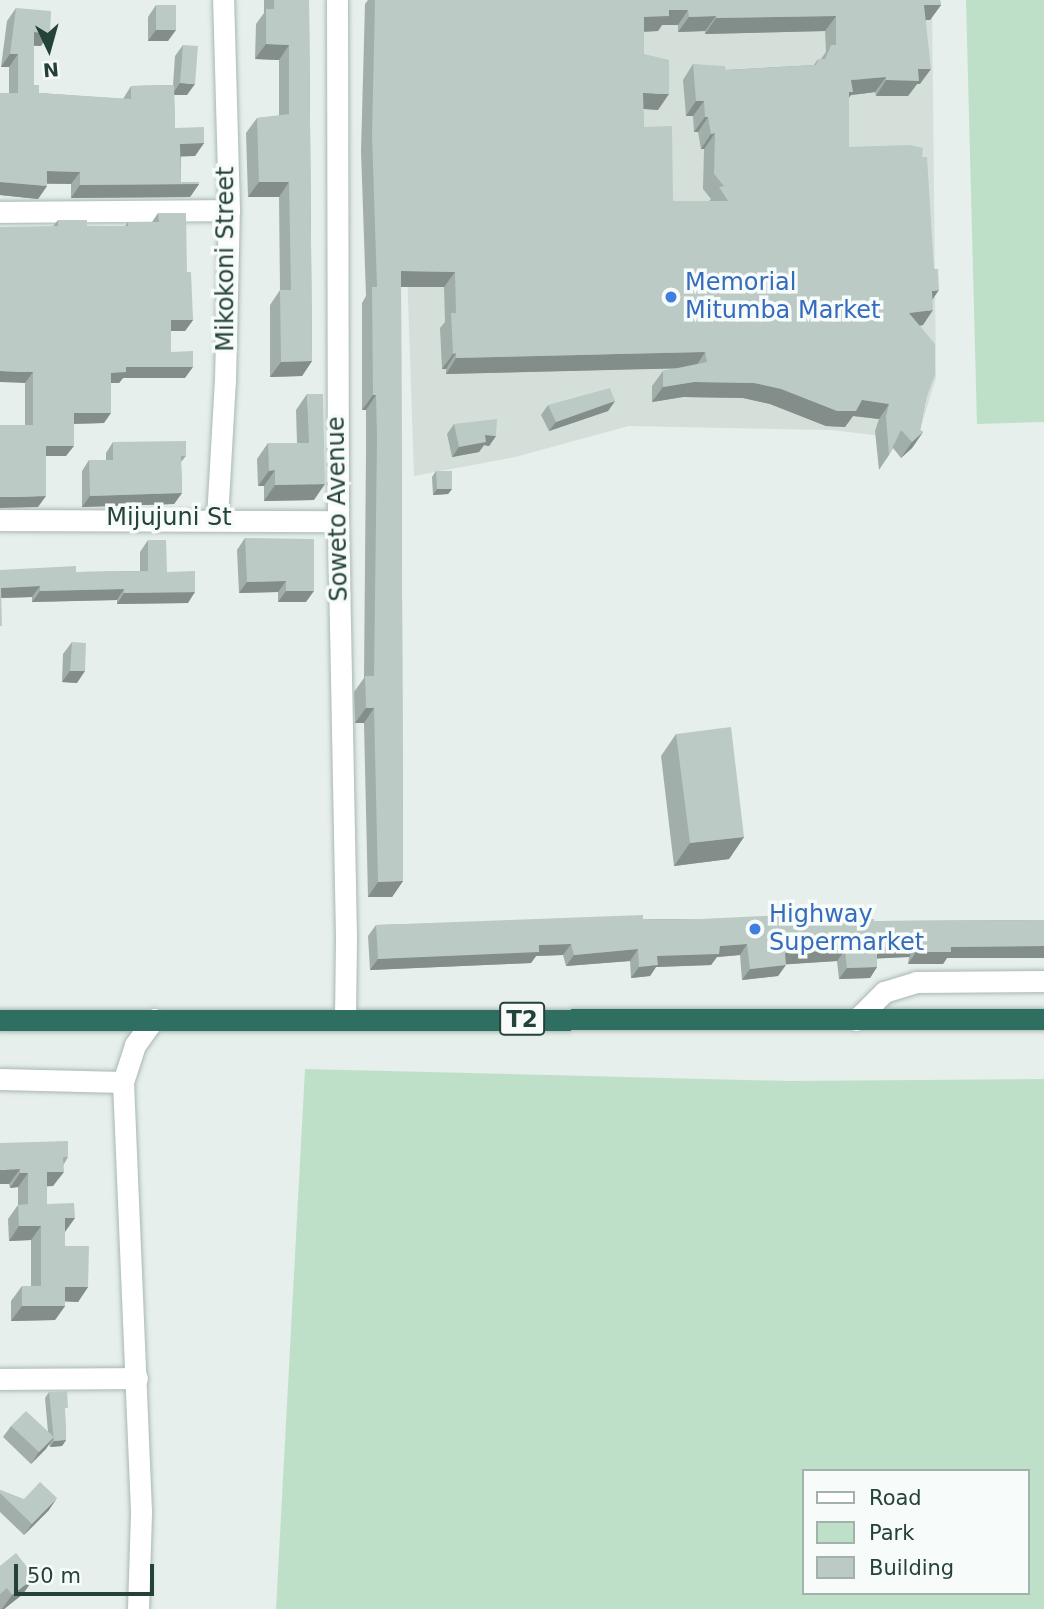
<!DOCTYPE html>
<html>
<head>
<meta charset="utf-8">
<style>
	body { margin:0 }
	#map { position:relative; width:1044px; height:1609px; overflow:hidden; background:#e6efeb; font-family:"DejaVu Sans",sans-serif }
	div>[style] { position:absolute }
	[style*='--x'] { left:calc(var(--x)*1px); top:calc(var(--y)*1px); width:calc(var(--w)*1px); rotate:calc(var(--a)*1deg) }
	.built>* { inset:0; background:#d4dfda }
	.green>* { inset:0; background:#bfe0c8 }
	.roads { filter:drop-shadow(0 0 2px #a8b8b2) drop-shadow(0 0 2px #a8b8b2) }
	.street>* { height:21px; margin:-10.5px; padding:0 10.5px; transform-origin:10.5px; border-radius:10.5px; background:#fff }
	.secondary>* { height:21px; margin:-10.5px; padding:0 10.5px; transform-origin:10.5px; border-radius:10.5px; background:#fff }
	.highway>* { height:21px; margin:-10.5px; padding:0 10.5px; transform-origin:10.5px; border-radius:10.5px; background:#2f6f62 }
	.wall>* { inset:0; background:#a1aea9 }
	.shaded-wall>* { inset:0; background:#838d89 }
	.building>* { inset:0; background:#bbcac4 }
	.dots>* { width:19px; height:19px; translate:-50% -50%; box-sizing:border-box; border:4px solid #f7fbf9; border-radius:50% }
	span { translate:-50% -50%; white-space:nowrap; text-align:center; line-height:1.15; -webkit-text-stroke:7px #f7fbf9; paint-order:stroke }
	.shield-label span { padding:2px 5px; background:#f7fbf9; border:2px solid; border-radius:5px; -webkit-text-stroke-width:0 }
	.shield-label { font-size:23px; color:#24423a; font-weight:700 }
	.street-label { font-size:24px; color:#24423a }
	.shop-label { font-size:24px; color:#366cbe }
	.left { translate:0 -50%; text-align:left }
	.legend { position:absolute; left:802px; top:1469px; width:228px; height:126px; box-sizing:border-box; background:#f7fbf9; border:2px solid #a3b1ad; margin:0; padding:9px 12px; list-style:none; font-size:21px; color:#24423a }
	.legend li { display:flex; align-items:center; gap:14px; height:35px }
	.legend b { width:35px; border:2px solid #a3b1ad }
	.north { position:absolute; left:14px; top:14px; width:70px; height:70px; -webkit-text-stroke:5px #f7fbf9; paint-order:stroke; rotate:175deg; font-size:19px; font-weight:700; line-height:28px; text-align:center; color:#24423a }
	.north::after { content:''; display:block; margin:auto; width:24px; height:32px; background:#24423a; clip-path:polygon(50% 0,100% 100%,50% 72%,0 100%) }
	.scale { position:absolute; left:14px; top:1564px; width:140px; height:32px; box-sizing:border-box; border:4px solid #24423a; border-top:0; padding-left:9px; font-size:21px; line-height:24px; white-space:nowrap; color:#24423a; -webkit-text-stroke:5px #f7fbf9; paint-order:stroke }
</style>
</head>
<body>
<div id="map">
	<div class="built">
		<i style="clip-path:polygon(398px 0,932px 0,936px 378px,917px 440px,831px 430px,629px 426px,515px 457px,414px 476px)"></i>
	</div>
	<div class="green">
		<i style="clip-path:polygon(966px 0,1044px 0,1044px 422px,977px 424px)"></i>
		<i style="clip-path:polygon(evenodd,305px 1069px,789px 1081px,1044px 1079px,1044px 1609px,276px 1609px,305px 1069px,804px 1471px,1028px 1471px,1028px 1593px,804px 1593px,804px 1471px)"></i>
	</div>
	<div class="roads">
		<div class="street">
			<i style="--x:0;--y:212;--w:229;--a:-0.5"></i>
			<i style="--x:217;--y:518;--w:137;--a:-86.7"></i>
			<i style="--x:225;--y:381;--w:171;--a:-88.7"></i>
			<i style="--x:229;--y:210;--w:210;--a:-91.6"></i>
			<i style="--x:0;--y:520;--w:338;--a:0.2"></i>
			<i style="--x:856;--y:1020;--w:40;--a:-45"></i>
			<i style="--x:884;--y:992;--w:34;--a:-17"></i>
			<i style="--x:916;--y:982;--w:128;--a:-0.4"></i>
			<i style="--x:0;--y:1079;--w:123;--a:1.4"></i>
			<i style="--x:0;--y:1379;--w:137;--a:-0.4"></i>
			<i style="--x:138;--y:1609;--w:98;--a:-88.2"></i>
			<i style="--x:141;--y:1511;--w:429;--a:-92.4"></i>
			<i style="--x:123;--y:1082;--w:39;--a:-72"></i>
			<i style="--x:135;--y:1045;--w:32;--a:-54"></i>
		</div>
		<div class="secondary">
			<i style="--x:337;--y:0;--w:521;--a:89.89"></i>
			<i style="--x:338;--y:521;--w:416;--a:88.9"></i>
			<i style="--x:346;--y:937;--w:81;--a:90.7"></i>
		</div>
		<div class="highway">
			<i style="--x:0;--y:1020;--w:1044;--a:-0.05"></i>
		</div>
	</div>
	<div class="wall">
		<i style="clip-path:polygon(264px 0,309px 0,312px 361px,302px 376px,270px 377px,270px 305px,280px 290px,279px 197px,248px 197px,246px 133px,257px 118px,279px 116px,279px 60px,255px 59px,256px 24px,264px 13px)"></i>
		<i style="clip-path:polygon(evenodd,368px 0,940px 0,941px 5px,930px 20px,926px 20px,920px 84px,917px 84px,908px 96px,876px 96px,875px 92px,851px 95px,849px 97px,849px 147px,922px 157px,932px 299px,923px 325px,920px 326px,926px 399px,920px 430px,923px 432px,912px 448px,901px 458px,893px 448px,889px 455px,879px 470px,875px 431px,879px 419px,853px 416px,845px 427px,826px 426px,770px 404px,743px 398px,683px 397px,652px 402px,652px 386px,663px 371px,677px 368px,446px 374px,446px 369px,442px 369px,440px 328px,445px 322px,444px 287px,401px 287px,403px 881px,392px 897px,368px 897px,364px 723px,355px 723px,354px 692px,364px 678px,366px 453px,366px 410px,362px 410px,362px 303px,366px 296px,361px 151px,365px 4px,368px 0,662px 25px,678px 25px,678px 32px,705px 31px,705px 34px,825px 31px,826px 52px,821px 59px,818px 59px,814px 65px,726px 70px,693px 64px,683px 80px,686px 116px,693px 116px,694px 132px,698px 132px,701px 149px,704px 149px,703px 189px,711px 199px,709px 201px,673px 201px,644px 127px,643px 109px,658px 110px,644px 54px,644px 32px,658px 31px,662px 25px)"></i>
		<i style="clip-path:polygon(156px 5px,168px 41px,148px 41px,148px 17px)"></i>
		<i style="clip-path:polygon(16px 8px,41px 46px,34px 46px,34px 85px,39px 93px,123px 99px,131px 86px,173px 85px,175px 56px,183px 45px,187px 95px,174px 95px,175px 128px,204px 143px,195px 156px,181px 156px,181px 182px,199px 184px,190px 197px,71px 198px,71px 184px,47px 184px,47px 186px,38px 199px,0 195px,0 93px,9px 93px,9px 67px,1px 67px,7px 21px)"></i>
		<i style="clip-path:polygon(158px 213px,187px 272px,193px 320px,185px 331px,171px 331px,171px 352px,185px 378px,123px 378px,119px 383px,111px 383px,104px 423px,74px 424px,66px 456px,46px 456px,38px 507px,25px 425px,25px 383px,53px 226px,58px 220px,87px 226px,125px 226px,128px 222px,152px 222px)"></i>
		<i style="clip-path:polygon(307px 394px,314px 500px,264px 501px,264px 486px,258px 486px,257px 459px,268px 443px,297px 443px,296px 410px)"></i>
		<i style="clip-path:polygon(615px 401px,608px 411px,549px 431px,541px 415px,548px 405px)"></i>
		<i style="clip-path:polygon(454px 424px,496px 436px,489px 446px,484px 445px,479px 452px,452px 457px,447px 434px)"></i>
		<i style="clip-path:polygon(113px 442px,186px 456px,181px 462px,182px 493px,174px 504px,82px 507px,82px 471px,89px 460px,106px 460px,106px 453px)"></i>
		<i style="clip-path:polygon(436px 471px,452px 489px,448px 494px,433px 495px,432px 477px)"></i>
		<i style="clip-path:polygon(245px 538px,306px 602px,278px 602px,278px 592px,239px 593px,237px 550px)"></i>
		<i style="clip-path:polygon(148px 540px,167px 572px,188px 603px,117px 604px,117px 600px,32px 602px,32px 597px,1px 598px,0 570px,76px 572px,140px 571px,140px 552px)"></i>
		<i style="clip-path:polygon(72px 642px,77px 683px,62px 682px,63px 654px)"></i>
		<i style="clip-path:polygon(676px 734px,744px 837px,729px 859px,674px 866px,661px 756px)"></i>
		<i style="clip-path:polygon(643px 919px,874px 921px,1044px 920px,1044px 958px,947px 958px,943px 964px,908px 964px,909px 957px,877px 958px,877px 967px,870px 978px,839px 979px,837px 961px,786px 964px,778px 976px,742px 980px,740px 955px,717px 957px,711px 965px,656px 967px,650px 976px,631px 978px,630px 961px,566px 966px,563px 955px,536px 956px,531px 963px,370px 970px,368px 936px,376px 925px)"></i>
		<i style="clip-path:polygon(0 1143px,68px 1157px,64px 1164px,53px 1186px,47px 1186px,47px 1204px,65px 1232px,65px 1246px,88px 1287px,78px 1302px,65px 1301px,65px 1306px,55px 1320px,11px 1321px,11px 1301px,22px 1286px,31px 1286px,31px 1240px,9px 1241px,8px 1219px,18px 1205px,18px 1187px,10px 1188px)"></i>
		<i style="clip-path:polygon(49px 1392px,65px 1412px,66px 1440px,62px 1446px,50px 1447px,49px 1444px,31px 1464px,3px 1437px,11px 1426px,48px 1432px,45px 1398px)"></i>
		<i style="clip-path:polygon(0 1490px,49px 1510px,24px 1535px,0 1512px)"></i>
		<i style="clip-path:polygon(0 1566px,23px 1594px,4px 1609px,0 1609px)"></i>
	</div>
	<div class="shaded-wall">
		<i style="clip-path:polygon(924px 5px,941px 5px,930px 20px,913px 20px)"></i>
		<i style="clip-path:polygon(669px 10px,688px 10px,678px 25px,662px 25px,658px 31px,633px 32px,644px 17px)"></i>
		<i style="clip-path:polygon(716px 16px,705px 31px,678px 32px,689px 17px)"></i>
		<i style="clip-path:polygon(836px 16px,825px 31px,705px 34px,716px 18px)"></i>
		<i style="clip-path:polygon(156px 30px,176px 30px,168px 41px,148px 41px)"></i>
		<i style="clip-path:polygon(34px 32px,50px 33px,41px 46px,25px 45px)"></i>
		<i style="clip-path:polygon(266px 44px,289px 45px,279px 60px,255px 59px)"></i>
		<i style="clip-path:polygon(10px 54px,18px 54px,9px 67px,1px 67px)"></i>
		<i style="clip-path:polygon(918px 69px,931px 69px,920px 84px,917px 84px,908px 96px,876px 96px,886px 80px)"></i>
		<i style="clip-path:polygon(886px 77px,875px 92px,851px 95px,842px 107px,851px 80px)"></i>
		<i style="clip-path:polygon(180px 83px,195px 84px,187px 95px,172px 95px)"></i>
		<i style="clip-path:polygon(643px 93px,669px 94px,658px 110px,633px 108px)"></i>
		<i style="clip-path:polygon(696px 101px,704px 101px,693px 116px,686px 116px)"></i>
		<i style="clip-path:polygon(705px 117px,708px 117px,698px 132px,694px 132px)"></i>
		<i style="clip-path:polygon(715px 133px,704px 149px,701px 149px,711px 134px)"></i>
		<i style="clip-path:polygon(204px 143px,195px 156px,171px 157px,180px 144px)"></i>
		<i style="clip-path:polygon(47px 171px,80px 172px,71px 184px,38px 183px)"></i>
		<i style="clip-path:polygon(0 182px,47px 186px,38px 199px,0 195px)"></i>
		<i style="clip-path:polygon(259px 182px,289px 182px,279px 197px,248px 197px)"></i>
		<i style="clip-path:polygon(199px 184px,190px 197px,71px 198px,80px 185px)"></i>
		<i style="clip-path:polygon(401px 271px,455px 272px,444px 287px,390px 287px)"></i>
		<i style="clip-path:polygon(939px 290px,928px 306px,932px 291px)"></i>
		<i style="clip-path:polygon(933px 310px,923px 325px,898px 328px,909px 313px)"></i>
		<i style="clip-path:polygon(171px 320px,193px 320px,185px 331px,164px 331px)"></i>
		<i style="clip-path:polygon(705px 352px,695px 368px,446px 374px,456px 358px)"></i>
		<i style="clip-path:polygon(456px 353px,446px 369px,442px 369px,453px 354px)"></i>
		<i style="clip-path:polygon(312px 361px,302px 376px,270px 377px,281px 362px)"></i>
		<i style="clip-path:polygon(126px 367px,193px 367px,185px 378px,123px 378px,119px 383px,104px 383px,111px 373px)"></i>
		<i style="clip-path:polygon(0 371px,33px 372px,25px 383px,0 382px)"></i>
		<i style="clip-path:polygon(694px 382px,754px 383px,889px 404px,879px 419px,853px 416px,845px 427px,826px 426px,770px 404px,743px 398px,683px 397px,652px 402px,663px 387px)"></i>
		<i style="clip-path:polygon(373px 395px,376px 395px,366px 410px,362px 410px)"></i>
		<i style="clip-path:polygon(615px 401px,608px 411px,549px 431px,556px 422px)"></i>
		<i style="clip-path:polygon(74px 413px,111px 413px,104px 423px,66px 424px)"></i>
		<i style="clip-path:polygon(923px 432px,912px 448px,901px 458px,912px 442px)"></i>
		<i style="clip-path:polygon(485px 435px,496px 436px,489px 446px,484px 445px,479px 452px,452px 457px,459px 447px)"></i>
		<i style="clip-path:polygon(46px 446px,74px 446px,66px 456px,38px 456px)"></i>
		<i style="clip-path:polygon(275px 470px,264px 486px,258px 486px,269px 471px)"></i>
		<i style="clip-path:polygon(325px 484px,314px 500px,264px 501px,275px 485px)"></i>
		<i style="clip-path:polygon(437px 489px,452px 489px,448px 494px,433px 495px)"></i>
		<i style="clip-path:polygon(182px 493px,174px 504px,82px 507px,90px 496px)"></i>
		<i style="clip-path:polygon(46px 496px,38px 507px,0 508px,0 497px)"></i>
		<i style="clip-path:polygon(286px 581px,278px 592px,239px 593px,247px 582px)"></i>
		<i style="clip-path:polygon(40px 586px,32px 597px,0 598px,1px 588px)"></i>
		<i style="clip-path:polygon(124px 589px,117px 600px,32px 602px,40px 591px)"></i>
		<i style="clip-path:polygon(286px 591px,314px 591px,306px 602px,278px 602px)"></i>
		<i style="clip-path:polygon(195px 592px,188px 603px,117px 604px,124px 593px)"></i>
		<i style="clip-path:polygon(70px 671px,85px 671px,77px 683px,62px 682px)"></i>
		<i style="clip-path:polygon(366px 708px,374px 708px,364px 723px,355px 723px)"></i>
		<i style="clip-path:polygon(744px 837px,729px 859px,674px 866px,690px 843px)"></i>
		<i style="clip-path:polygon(403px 881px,392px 897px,368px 897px,378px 882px)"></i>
		<i style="clip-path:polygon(571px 944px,563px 955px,536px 956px,531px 963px,370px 970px,378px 959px,539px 945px)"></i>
		<i style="clip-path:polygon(747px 944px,740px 955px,717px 957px,711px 965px,656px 967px,650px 976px,631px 978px,639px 967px,657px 956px,720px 946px)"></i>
		<i style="clip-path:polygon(916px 945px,909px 957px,870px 959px,877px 948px)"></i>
		<i style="clip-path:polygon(1044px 946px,1044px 958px,947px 958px,943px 964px,908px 964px,916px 952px,951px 947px)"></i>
		<i style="clip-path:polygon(638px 949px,630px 961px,566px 966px,574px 955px)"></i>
		<i style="clip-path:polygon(845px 950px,837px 961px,777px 965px,785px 953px)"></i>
		<i style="clip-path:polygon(786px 965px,778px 976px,742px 980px,750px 969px)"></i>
		<i style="clip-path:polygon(877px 967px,870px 978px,839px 979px,847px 968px)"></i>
		<i style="clip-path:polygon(20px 1169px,9px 1184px,0 1184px,0 1170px)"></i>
		<i style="clip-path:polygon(47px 1172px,64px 1172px,53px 1186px,36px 1187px)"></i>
		<i style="clip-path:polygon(20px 1173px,28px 1173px,18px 1187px,10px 1188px)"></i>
		<i style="clip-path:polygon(65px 1218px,75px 1218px,65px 1232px)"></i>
		<i style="clip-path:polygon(19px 1226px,41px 1226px,31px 1240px,9px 1241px)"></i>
		<i style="clip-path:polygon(65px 1287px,88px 1287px,78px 1302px,55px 1301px)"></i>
		<i style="clip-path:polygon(22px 1306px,65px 1306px,55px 1320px,11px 1321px)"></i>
		<i style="clip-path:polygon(54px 1437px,46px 1449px,31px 1464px,39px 1452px)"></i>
		<i style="clip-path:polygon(66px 1440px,62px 1446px,50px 1447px,54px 1441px)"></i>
		<i style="clip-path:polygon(57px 1498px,49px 1510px,24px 1535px,32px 1524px)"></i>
		<i style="clip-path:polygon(35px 1577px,23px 1594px,4px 1609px,2px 1609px,12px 1595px)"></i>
	</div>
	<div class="building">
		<i style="clip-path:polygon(274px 0,309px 0,312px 361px,281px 362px,280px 290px,291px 290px,289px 182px,259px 182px,257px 118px,289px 114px,289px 45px,266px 44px,266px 9px,274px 9px)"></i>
		<i style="clip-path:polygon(evenodd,375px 0,940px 0,941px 5px,924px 5px,931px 69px,918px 69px,919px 81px,886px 80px,886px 77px,851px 80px,853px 92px,849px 92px,849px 147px,910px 145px,923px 148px,922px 157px,927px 157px,934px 269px,938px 269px,939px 290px,932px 291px,933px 310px,909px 313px,935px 344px,935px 375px,926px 399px,920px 430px,923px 432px,912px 442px,901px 430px,889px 455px,886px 416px,889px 404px,862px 400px,856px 411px,837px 411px,781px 389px,754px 383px,694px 382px,663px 387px,663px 371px,707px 362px,705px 352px,456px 358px,456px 353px,453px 354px,451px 313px,456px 313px,455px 272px,401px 271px,403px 881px,378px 882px,374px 708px,366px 708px,365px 676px,374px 676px,377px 438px,376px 395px,373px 395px,372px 287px,377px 287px,372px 135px,375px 0,669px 10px,688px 10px,689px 17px,716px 16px,716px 18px,836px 16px,836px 45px,831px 45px,825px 59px,818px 59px,816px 65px,726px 70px,725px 66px,693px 64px,696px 101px,704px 101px,705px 117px,708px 117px,711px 134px,715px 133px,714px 174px,724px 186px,719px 187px,728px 201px,673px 201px,672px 126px,644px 127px,643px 93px,669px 94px,669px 60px,644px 54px,644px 17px,669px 16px,669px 10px)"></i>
		<i style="clip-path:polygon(156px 5px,176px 5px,176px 30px,156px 30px)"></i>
		<i style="clip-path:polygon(16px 8px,51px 11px,50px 33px,34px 32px,34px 85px,39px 85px,39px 93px,131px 99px,131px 86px,174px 85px,175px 128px,204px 127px,204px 143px,180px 144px,181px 182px,199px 182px,199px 184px,80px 185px,80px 172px,47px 171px,47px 186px,0 182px,0 93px,18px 93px,18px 54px,10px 54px)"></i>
		<i style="clip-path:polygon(183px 45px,198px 46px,195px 84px,180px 83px)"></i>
		<i style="clip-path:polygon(158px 213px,186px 213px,187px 272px,191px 272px,193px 320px,171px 320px,171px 352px,193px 351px,193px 367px,126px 367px,126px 372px,111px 373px,111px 413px,74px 413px,74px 446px,46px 446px,46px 496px,0 497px,0 425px,33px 425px,33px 372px,0 371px,0 227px,58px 226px,58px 220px,87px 220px,87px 226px,128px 226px,128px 222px,159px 222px)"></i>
		<i style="clip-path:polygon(610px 388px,615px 401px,556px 422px,548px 405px)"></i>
		<i style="clip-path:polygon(307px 394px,323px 394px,325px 484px,275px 485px,275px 470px,269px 471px,268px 443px,309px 443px)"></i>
		<i style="clip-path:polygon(497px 419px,496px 436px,485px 435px,486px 442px,459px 447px,454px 424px)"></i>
		<i style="clip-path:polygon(186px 441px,186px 456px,181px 456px,182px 493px,90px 496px,89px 460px,113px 460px,113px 442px)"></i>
		<i style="clip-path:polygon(436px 471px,452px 471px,452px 489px,437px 489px)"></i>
		<i style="clip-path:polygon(245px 538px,314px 539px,314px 591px,286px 591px,286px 581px,247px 582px)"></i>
		<i style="clip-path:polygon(148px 540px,166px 540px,167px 572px,195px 571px,195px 592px,124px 593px,124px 589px,40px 591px,40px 586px,1px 588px,2px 626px,0 626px,0 570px,76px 566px,76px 572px,148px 571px)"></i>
		<i style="clip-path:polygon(72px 642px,86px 643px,85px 671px,70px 671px)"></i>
		<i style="clip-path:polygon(731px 727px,744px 837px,690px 843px,676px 734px)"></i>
		<i style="clip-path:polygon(806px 914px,807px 921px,842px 918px,874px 919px,874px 921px,1044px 920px,1044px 946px,951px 947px,951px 952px,916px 952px,916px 945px,877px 948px,877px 967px,847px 968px,845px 950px,785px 953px,786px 965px,750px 969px,747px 944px,720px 946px,719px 954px,657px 956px,658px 965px,639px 967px,638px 949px,574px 955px,571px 944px,539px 945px,539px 952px,378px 959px,376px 925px,643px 915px,643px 919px,679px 920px)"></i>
		<i style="clip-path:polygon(68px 1141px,68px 1157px,63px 1157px,64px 1172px,47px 1172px,47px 1204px,74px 1203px,75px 1218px,65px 1218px,65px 1246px,89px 1246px,88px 1287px,65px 1287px,65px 1306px,22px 1306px,22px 1286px,41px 1286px,41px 1226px,19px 1226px,18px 1205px,28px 1204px,28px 1173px,20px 1173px,20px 1169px,0 1170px,0 1143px)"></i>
		<i style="clip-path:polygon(67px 1391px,68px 1408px,65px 1408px,66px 1440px,54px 1441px,49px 1392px)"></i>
		<i style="clip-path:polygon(26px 1411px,54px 1437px,39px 1452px,11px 1426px)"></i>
		<i style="clip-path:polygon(40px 1482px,57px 1498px,32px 1524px,0 1493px,0 1490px,24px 1499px)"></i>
		<i style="clip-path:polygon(16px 1553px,35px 1577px,12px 1595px,7px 1588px,0 1594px,0 1566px)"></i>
	</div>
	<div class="dots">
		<i style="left:671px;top:297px;background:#3f7fe0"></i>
		<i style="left:755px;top:929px;background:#3f7fe0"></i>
	</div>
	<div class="shield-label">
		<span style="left:522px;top:1019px">T2</span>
	</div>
	<div class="street-label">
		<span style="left:226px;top:259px;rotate:-90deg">Mikokoni Street</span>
		<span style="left:338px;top:509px;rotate:-91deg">Soweto Avenue</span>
		<span style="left:169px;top:518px">Mijujuni St</span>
	</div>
	<div class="shop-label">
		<span class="left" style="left:685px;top:297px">Memorial<br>Mitumba Market</span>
		<span class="left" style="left:769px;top:929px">Highway<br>Supermarket</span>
	</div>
	<ul class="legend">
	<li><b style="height:9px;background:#fff"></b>Road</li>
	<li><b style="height:19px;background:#bfe0c8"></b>Park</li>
	<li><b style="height:19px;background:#bbcac4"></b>Building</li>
	</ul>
	<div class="north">N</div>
	<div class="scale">50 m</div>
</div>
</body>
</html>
